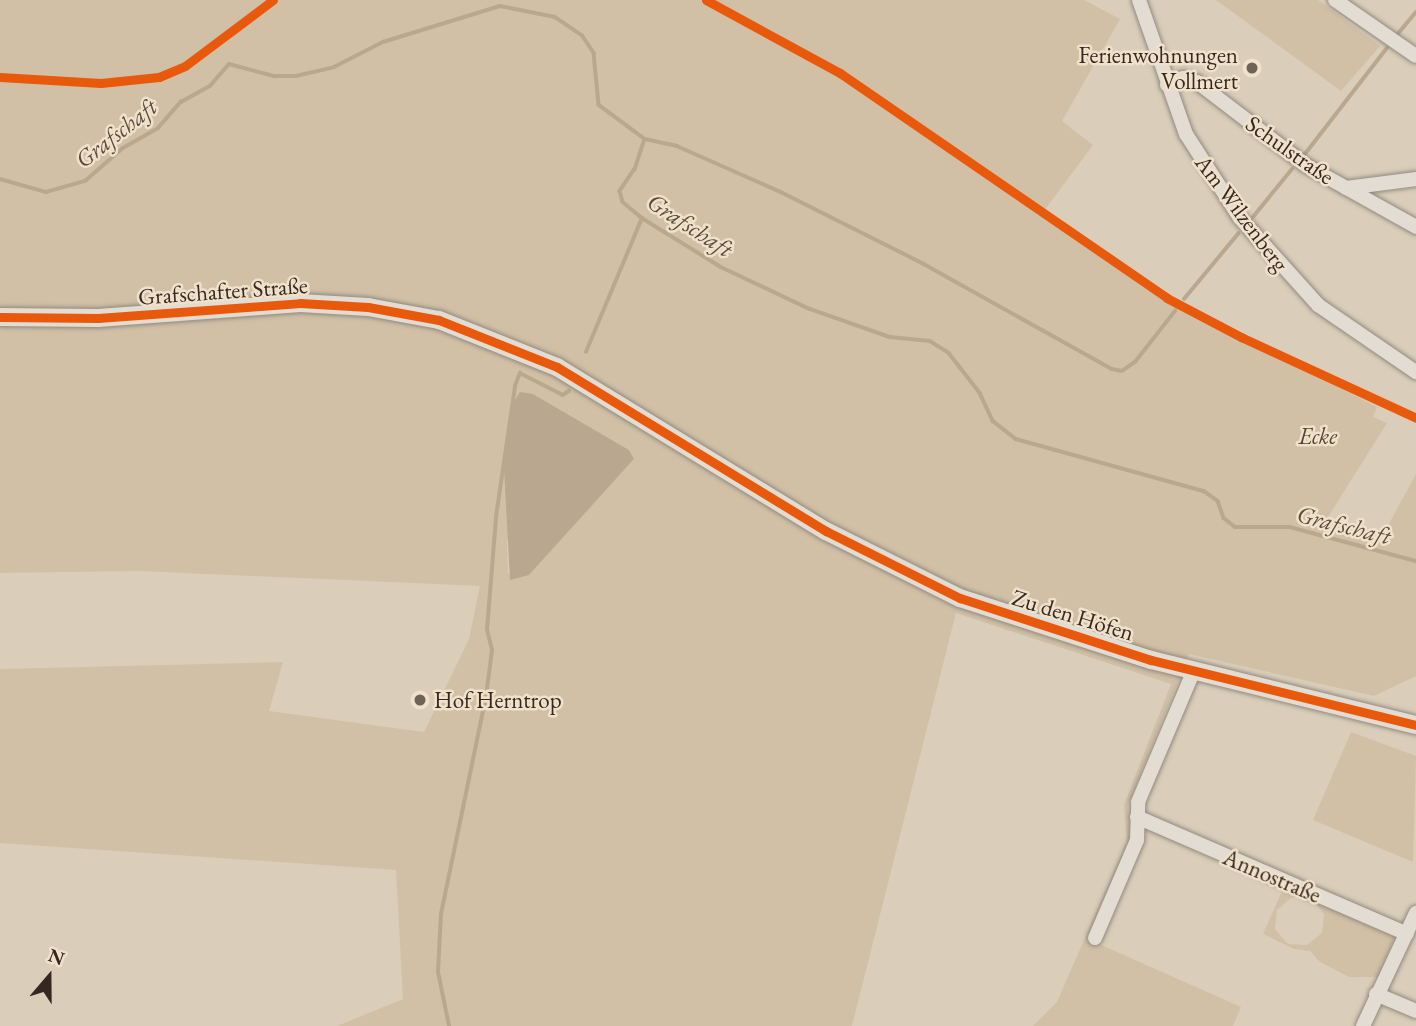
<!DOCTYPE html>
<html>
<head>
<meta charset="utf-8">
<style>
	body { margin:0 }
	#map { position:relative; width:1416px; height:1026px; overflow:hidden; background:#daceba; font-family:"EB Garamond",serif }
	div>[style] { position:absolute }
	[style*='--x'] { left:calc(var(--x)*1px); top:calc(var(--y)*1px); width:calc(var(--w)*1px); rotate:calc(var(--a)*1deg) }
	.green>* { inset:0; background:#d1c0a6 }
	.water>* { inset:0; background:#b9a88f }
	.stream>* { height:3.5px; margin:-1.75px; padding:0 1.75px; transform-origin:1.75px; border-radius:1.75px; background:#b9a88f }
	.roads { filter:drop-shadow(0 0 2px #928a7e) drop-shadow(0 0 2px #928a7e) }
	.minor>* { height:14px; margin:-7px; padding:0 7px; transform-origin:7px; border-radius:7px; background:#e2dcd2 }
	.tertiary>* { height:18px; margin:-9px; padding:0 9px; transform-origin:9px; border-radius:9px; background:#e2dcd2 }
	.cycleway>* { height:9px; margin:-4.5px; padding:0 4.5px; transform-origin:4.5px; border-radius:4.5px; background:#e8590c }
	.dots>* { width:19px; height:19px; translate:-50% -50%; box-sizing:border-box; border:4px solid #efe1ca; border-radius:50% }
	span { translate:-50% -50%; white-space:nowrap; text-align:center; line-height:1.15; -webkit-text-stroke:5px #efe1ca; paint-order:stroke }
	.poi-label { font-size:23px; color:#362820 }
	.right { translate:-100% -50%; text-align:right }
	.left { translate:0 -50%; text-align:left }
	.street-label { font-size:23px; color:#362820 }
	.park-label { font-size:23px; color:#534437; font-style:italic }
	.water-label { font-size:24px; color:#594a3c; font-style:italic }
	.north { position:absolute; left:14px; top:942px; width:70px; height:70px; -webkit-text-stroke:5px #efe1ca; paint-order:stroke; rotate:20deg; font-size:19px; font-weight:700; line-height:28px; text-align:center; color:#362820 }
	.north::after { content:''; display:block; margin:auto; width:24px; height:32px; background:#362820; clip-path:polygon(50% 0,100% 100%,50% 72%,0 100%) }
</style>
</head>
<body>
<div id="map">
	<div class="green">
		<i style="clip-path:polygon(evenodd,0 0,1084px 0,1120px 19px,1062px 121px,1093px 145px,1041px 215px,1166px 299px,1377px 407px,1373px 417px,1387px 423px,1328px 517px,1380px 540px,1416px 474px,1416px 676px,1374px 696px,1189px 654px,1128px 805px,1131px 842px,1090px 940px,1241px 1007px,1233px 1026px,1033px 1026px,1057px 1002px,1127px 842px,1124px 805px,1171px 684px,956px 613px,852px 1026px,337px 1026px,403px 999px,396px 870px,0 843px,0 669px,283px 662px,269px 711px,424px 732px,469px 639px,480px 586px,139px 571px,0 573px,0 0,533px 394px,629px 450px,634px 459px,529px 575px,508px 574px,507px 542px,533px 394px)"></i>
		<i style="clip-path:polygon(1216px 0,1318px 0,1380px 46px,1341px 91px)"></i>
		<i style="clip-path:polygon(1351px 732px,1416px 756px,1413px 862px,1313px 820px)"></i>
		<i style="clip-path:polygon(1284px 887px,1305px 896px,1292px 897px,1277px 910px,1275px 929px,1288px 944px,1307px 945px,1322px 933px,1324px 914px,1312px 899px,1395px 936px,1379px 977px,1349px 977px,1320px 962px,1310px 951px,1294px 949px,1263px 934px)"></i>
	</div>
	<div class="water">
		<i style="clip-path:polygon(520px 392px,533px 394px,629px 450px,634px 459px,529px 575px,510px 580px,504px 468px,513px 403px)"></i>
	</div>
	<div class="stream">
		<i style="--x:1396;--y:36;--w:31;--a:-50"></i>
		<i style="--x:645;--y:139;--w:33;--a:12"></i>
		<i style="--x:677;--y:146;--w:114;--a:23.9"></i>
		<i style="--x:781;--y:192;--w:160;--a:26.7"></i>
		<i style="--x:924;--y:264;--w:215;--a:29.2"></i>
		<i style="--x:1112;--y:369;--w:10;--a:11"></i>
		<i style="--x:1122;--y:371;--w:16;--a:-35"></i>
		<i style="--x:1135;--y:362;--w:65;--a:-51.9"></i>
		<i style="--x:1305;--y:154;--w:134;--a:-52.3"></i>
		<i style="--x:0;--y:179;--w:48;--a:15.8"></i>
		<i style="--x:46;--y:192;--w:41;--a:-15.8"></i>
		<i style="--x:85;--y:181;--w:50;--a:-41"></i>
		<i style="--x:123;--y:148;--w:40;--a:-29.7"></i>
		<i style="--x:158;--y:128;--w:35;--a:-49"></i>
		<i style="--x:181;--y:102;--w:33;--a:-29"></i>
		<i style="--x:210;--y:86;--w:29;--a:-49"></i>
		<i style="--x:229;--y:64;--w:47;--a:14.9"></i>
		<i style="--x:274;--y:76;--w:22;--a:0"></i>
		<i style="--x:296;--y:76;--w:39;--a:-13"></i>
		<i style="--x:334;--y:67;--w:55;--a:-27"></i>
		<i style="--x:383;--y:42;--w:122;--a:-17.1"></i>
		<i style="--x:500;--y:6;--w:56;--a:11.3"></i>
		<i style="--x:555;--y:17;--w:32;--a:34"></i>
		<i style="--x:582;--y:35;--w:22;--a:56"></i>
		<i style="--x:594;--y:53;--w:52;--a:84.5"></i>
		<i style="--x:599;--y:105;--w:57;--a:36.5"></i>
		<i style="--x:645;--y:139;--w:32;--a:108"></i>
		<i style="--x:635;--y:169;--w:27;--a:124"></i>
		<i style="--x:620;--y:191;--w:11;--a:75"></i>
		<i style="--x:623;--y:202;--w:25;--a:40"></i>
		<i style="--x:642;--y:218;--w:93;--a:31.8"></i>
		<i style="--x:721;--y:267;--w:98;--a:25.3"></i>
		<i style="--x:810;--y:309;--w:85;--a:19.3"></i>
		<i style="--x:890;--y:337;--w:40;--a:5.7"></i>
		<i style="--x:930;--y:341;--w:22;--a:32"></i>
		<i style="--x:949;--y:353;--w:51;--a:52.2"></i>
		<i style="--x:980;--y:393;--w:31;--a:65"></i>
		<i style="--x:993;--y:421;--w:29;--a:38"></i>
		<i style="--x:1016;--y:439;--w:195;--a:15.5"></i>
		<i style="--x:1204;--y:491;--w:17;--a:36"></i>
		<i style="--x:1218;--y:501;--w:18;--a:71"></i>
		<i style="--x:1224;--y:518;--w:14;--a:39"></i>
		<i style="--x:1235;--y:527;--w:55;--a:0"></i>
		<i style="--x:1290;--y:527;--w:131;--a:15.1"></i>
		<i style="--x:1253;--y:217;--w:62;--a:-50.9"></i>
		<i style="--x:1184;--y:299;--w:85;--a:-50.3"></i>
		<i style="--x:586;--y:352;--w:145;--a:-67.3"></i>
		<i style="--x:449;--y:1026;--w:55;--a:-101.5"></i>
		<i style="--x:438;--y:972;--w:58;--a:-87"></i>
		<i style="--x:441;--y:914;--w:222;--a:-78.3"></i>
		<i style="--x:486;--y:697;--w:47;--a:-82.7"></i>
		<i style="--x:492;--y:650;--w:21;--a:-104"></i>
		<i style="--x:487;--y:630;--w:113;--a:-85.4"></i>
		<i style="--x:496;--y:517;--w:132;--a:-81.7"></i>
		<i style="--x:515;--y:386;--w:14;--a:-69"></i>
		<i style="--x:520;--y:373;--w:48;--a:27.1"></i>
		<i style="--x:563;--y:395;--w:7;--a:-34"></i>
	</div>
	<div class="roads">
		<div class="minor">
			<i style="--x:1139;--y:0;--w:142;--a:70.7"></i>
			<i style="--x:1186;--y:134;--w:100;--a:57.3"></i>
			<i style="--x:1240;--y:218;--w:117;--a:48.1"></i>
			<i style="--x:1318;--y:305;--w:119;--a:34.4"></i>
			<i style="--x:1335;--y:0;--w:98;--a:34.7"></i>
			<i style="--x:1167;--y:85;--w:17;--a:-24"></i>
			<i style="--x:1183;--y:78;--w:15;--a:16"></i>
			<i style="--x:1197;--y:82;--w:138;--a:37.4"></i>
			<i style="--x:1307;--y:166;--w:125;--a:29.2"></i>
			<i style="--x:1346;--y:188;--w:71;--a:-7.3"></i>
			<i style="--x:1137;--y:817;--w:294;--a:23.4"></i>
			<i style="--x:1095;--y:938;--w:107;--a:-66.8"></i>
			<i style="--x:1137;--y:840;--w:38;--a:-88"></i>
			<i style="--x:1138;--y:802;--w:143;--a:-67"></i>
			<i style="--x:1376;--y:994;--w:43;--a:23"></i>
			<i style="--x:1363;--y:1026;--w:125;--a:-64.9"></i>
		</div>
		<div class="tertiary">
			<i style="--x:0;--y:317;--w:98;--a:0.6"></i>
			<i style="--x:98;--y:318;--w:203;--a:-4.2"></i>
			<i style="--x:300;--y:303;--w:68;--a:3.4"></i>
			<i style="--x:368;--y:307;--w:72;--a:10.4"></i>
			<i style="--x:439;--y:320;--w:127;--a:21.7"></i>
			<i style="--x:557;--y:367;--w:315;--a:31.4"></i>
			<i style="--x:826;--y:531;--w:150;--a:26.6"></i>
			<i style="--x:960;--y:598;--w:201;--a:18"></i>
			<i style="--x:1151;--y:660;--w:273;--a:13.8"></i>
		</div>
	</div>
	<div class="cycleway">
		<i style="--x:706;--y:0;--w:153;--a:28.6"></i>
		<i style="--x:840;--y:73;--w:397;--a:34.5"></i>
		<i style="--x:1167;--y:298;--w:84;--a:27.8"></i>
		<i style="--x:1241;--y:337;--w:193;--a:24.8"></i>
		<i style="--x:0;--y:77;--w:101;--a:3.4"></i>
		<i style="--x:101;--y:83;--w:58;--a:-5.9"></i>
		<i style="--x:159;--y:77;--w:28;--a:-23"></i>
		<i style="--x:185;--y:66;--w:110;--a:-36.9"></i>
		<i style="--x:0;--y:317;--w:98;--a:0.6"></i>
		<i style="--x:98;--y:318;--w:203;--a:-4.2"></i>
		<i style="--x:300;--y:303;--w:68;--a:3.4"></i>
		<i style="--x:368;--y:307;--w:72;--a:10.4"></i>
		<i style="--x:439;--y:320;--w:127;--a:21.7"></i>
		<i style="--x:557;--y:367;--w:315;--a:31.4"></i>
		<i style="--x:826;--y:531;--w:150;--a:26.6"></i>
		<i style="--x:960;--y:598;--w:201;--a:18"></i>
		<i style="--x:1151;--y:660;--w:273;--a:13.8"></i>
	</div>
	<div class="dots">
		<i style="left:1252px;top:68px;background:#6f6256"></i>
		<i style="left:420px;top:700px;background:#6f6256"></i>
	</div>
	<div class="poi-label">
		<span class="right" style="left:1238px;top:68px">Ferienwohnungen<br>Vollmert</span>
		<span class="left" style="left:434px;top:700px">Hof Herntrop</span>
	</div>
	<div class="street-label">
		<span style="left:1290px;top:150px;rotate:35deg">Schulstraße</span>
		<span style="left:1242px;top:213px;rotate:53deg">Am Wilzenberg</span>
		<span style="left:223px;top:291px;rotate:-4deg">Grafschafter Straße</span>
		<span style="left:1073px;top:615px;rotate:17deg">Zu den Höfen</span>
		<span style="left:1272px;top:876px;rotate:23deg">Annostraße</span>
	</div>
	<div class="park-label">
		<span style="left:1318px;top:436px">Ecke</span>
	</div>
	<div class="water-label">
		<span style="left:116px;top:133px;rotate:-38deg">Grafschaft</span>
		<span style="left:690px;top:225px;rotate:33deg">Grafschaft</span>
		<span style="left:1344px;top:525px;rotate:14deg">Grafschaft</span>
	</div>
	<div class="north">N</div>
</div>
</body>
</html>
